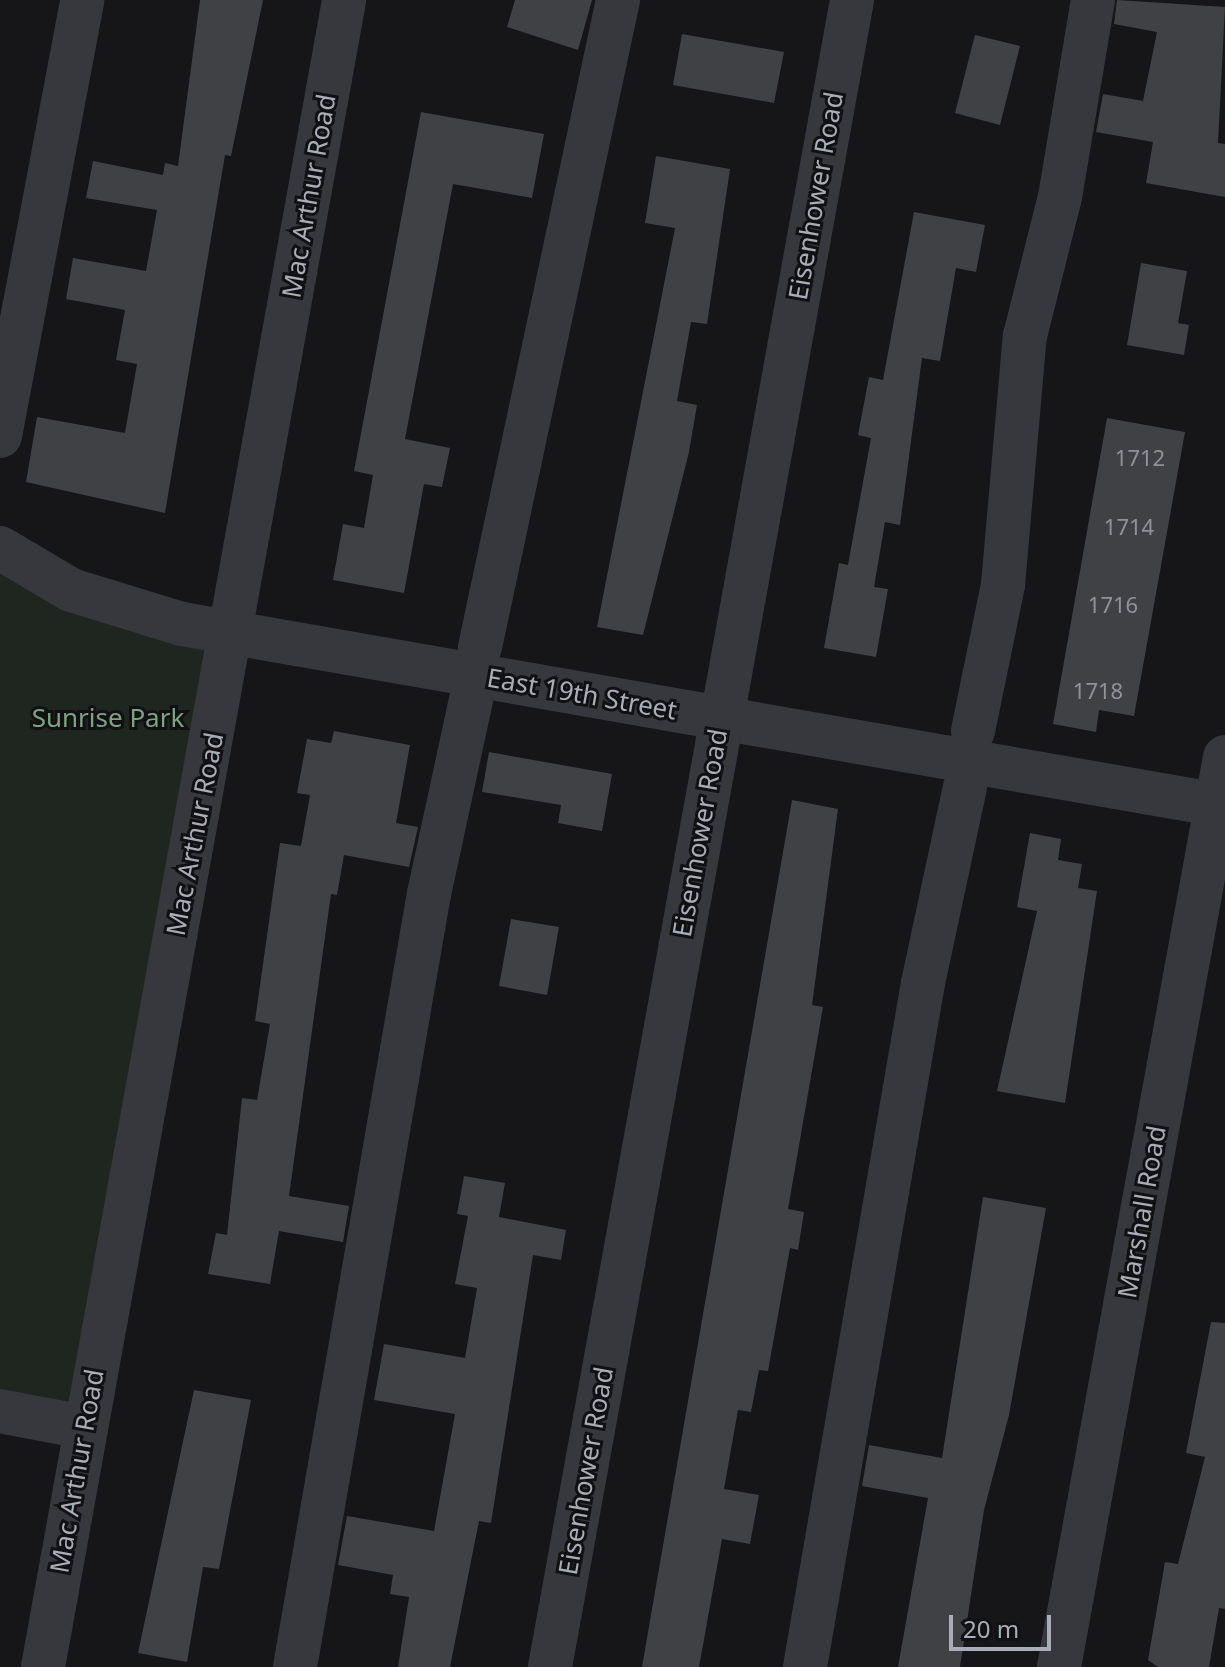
<!DOCTYPE html>
<html>
<head>
<meta charset="utf-8">
<style>
	body { margin:0 }
	#map { position:relative; width:1225px; height:1667px; overflow:hidden; background:#161618; font-family:"Noto Sans",sans-serif }
	div>[style] { position:absolute }
	[style*='--x'] { left:calc(var(--x)*1px); top:calc(var(--y)*1px); width:calc(var(--w)*1px); rotate:calc(var(--a)*1deg) }
	.green>* { inset:0; background:#1e261f }
	.building>* { inset:0; background:#404145 }
	.minor>* { height:44px; margin:-22px; padding:0 22px; transform-origin:22px; border-radius:22px; background:#37383d }
	span { translate:-50% -50%; white-space:nowrap; text-align:center; line-height:1.15; -webkit-text-stroke:6px #111113; paint-order:stroke }
	.number-label { font-size:22px; color:#8e929b }
	.number-label span { -webkit-text-stroke-width:0 }
	.street-label { font-size:26px; color:#a8adb8 }
	.park-label { font-size:26px; color:#7fa381 }
	.scale { position:absolute; left:949px; top:1615px; width:102px; height:36px; box-sizing:border-box; border:4px solid #a8adb8; border-top:0; padding-left:10px; font-size:24px; line-height:28px; white-space:nowrap; color:#a8adb8; -webkit-text-stroke:6px #111113; paint-order:stroke }
</style>
</head>
<body>
<div id="map">
	<div class="green">
		<i style="clip-path:polygon(0 548px,232px 633px,84px 1427px,0 1411px)"></i>
	</div>
	<div class="building">
		<i style="clip-path:polygon(200px 0,263px 0,231px 156px,225px 155px,165px 513px,26px 482px,37px 417px,125px 433px,137px 364px,116px 360px,125px 310px,66px 299px,73px 258px,146px 271px,157px 210px,86px 198px,93px 161px,163px 175px,165px 163px,178px 166px)"></i>
		<i style="clip-path:polygon(515px 0,592px 0,578px 50px,507px 27px)"></i>
		<i style="clip-path:polygon(1117px 0,1225px 7px,1218px 143px,1225px 144px,1225px 197px,1146px 183px,1153px 142px,1096px 132px,1103px 94px,1143px 101px,1157px 32px,1114px 24px)"></i>
		<i style="clip-path:polygon(682px 34px,784px 52px,774px 103px,673px 85px)"></i>
		<i style="clip-path:polygon(975px 35px,1020px 46px,1000px 125px,955px 113px)"></i>
		<i style="clip-path:polygon(421px 112px,544px 134px,532px 198px,453px 184px,405px 439px,450px 448px,442px 487px,424px 484px,404px 593px,333px 580px,343px 524px,364px 528px,373px 475px,354px 471px)"></i>
		<i style="clip-path:polygon(656px 156px,730px 169px,707px 324px,691px 322px,677px 401px,697px 405px,689px 452px,643px 635px,597px 627px,675px 228px,645px 223px)"></i>
		<i style="clip-path:polygon(914px 212px,985px 225px,976px 272px,956px 268px,940px 361px,922px 358px,900px 525px,885px 522px,874px 587px,888px 589px,876px 657px,824px 648px,839px 563px,848px 565px,871px 438px,858px 435px,869px 377px,883px 380px)"></i>
		<i style="clip-path:polygon(1141px 263px,1187px 271px,1178px 323px,1189px 325px,1184px 355px,1127px 345px)"></i>
		<i style="clip-path:polygon(1107px 418px,1185px 432px,1134px 716px,1099px 710px,1096px 732px,1053px 724px)"></i>
		<i style="clip-path:polygon(334px 731px,410px 745px,396px 823px,418px 827px,409px 867px,344px 855px,337px 895px,331px 894px,289px 1196px,349px 1206px,343px 1242px,279px 1231px,270px 1284px,208px 1274px,216px 1233px,227px 1235px,242px 1098px,257px 1100px,270px 1024px,255px 1021px,280px 843px,301px 846px,310px 795px,297px 793px,307px 739px,331px 743px)"></i>
		<i style="clip-path:polygon(489px 752px,612px 774px,602px 831px,558px 823px,561px 805px,482px 792px)"></i>
		<i style="clip-path:polygon(792px 800px,838px 809px,812px 1005px,823px 1007px,788px 1209px,804px 1212px,798px 1250px,790px 1248px,768px 1371px,759px 1370px,751px 1412px,738px 1410px,724px 1489px,759px 1495px,750px 1544px,722px 1539px,699px 1667px,642px 1667px)"></i>
		<i style="clip-path:polygon(1030px 833px,1061px 839px,1058px 860px,1082px 864px,1078px 888px,1097px 891px,1065px 1103px,997px 1091px,1037px 911px,1017px 907px)"></i>
		<i style="clip-path:polygon(511px 919px,559px 927px,547px 995px,499px 986px)"></i>
		<i style="clip-path:polygon(464px 1176px,505px 1183px,499px 1217px,566px 1230px,561px 1260px,533px 1255px,491px 1523px,479px 1521px,450px 1667px,398px 1667px,409px 1597px,390px 1594px,393px 1575px,338px 1565px,347px 1516px,434px 1531px,455px 1414px,374px 1400px,384px 1344px,465px 1358px,477px 1288px,455px 1284px,468px 1216px,457px 1214px)"></i>
		<i style="clip-path:polygon(983px 1197px,1046px 1208px,1009px 1415px,984px 1510px,960px 1667px,898px 1667px,928px 1498px,862px 1486px,869px 1445px,942px 1458px)"></i>
		<i style="clip-path:polygon(1211px 1322px,1225px 1323px,1225px 1609px,1219px 1608px,1209px 1667px,1158px 1667px,1148px 1660px,1165px 1562px,1178px 1564px,1205px 1457px,1186px 1453px)"></i>
		<i style="clip-path:polygon(194px 1390px,251px 1400px,219px 1569px,203px 1567px,187px 1662px,138px 1653px)"></i>
	</div>
	<div class="minor">
		<i style="--x:0;--y:436;--w:444;--a:-79.3"></i>
		<i style="--x:0;--y:548;--w:82;--a:30.6"></i>
		<i style="--x:71;--y:590;--w:116;--a:17"></i>
		<i style="--x:182;--y:624;--w:1059;--a:9.9"></i>
		<i style="--x:480;--y:647;--w:662;--a:-77.96"></i>
		<i style="--x:973;--y:731;--w:149;--a:-78.4"></i>
		<i style="--x:1003;--y:585;--w:250;--a:-85"></i>
		<i style="--x:1025;--y:336;--w:143;--a:-75.9"></i>
		<i style="--x:1060;--y:197;--w:200;--a:-80.5"></i>
		<i style="--x:0;--y:1411;--w:86;--a:10.8"></i>
		<i style="--x:43;--y:1667;--w:1694;--a:-79.76"></i>
		<i style="--x:295;--y:1667;--w:785;--a:-80.17"></i>
		<i style="--x:429;--y:894;--w:199;--a:-77.8"></i>
		<i style="--x:550;--y:1667;--w:1694;--a:-79.73"></i>
		<i style="--x:805;--y:1667;--w:694;--a:-80.21"></i>
		<i style="--x:923;--y:983;--w:200;--a:-77.9"></i>
		<i style="--x:1059;--y:1667;--w:925;--a:-79.66"></i>
	</div>
	<div class="number-label">
		<span style="left:1140px;top:458px">1712</span>
		<span style="left:1129px;top:527px">1714</span>
		<span style="left:1113px;top:605px">1716</span>
		<span style="left:1098px;top:691px">1718</span>
	</div>
	<div class="street-label">
		<span style="left:309px;top:196px;rotate:-80deg">Mac Arthur Road</span>
		<span style="left:816px;top:196px;rotate:-80deg">Eisenhower Road</span>
		<span style="left:582px;top:694px;rotate:10deg">East 19th Street</span>
		<span style="left:700px;top:833px;rotate:-80deg">Eisenhower Road</span>
		<span style="left:195px;top:834px;rotate:-79deg">Mac Arthur Road</span>
		<span style="left:1142px;top:1212px;rotate:-80deg">Marshall Road</span>
		<span style="left:77px;top:1471px;rotate:-80deg">Mac Arthur Road</span>
		<span style="left:586px;top:1471px;rotate:-80deg">Eisenhower Road</span>
	</div>
	<div class="park-label">
		<span style="left:108px;top:718px">Sunrise Park</span>
	</div>
	<div class="scale">20 m</div>
</div>
</body>
</html>
